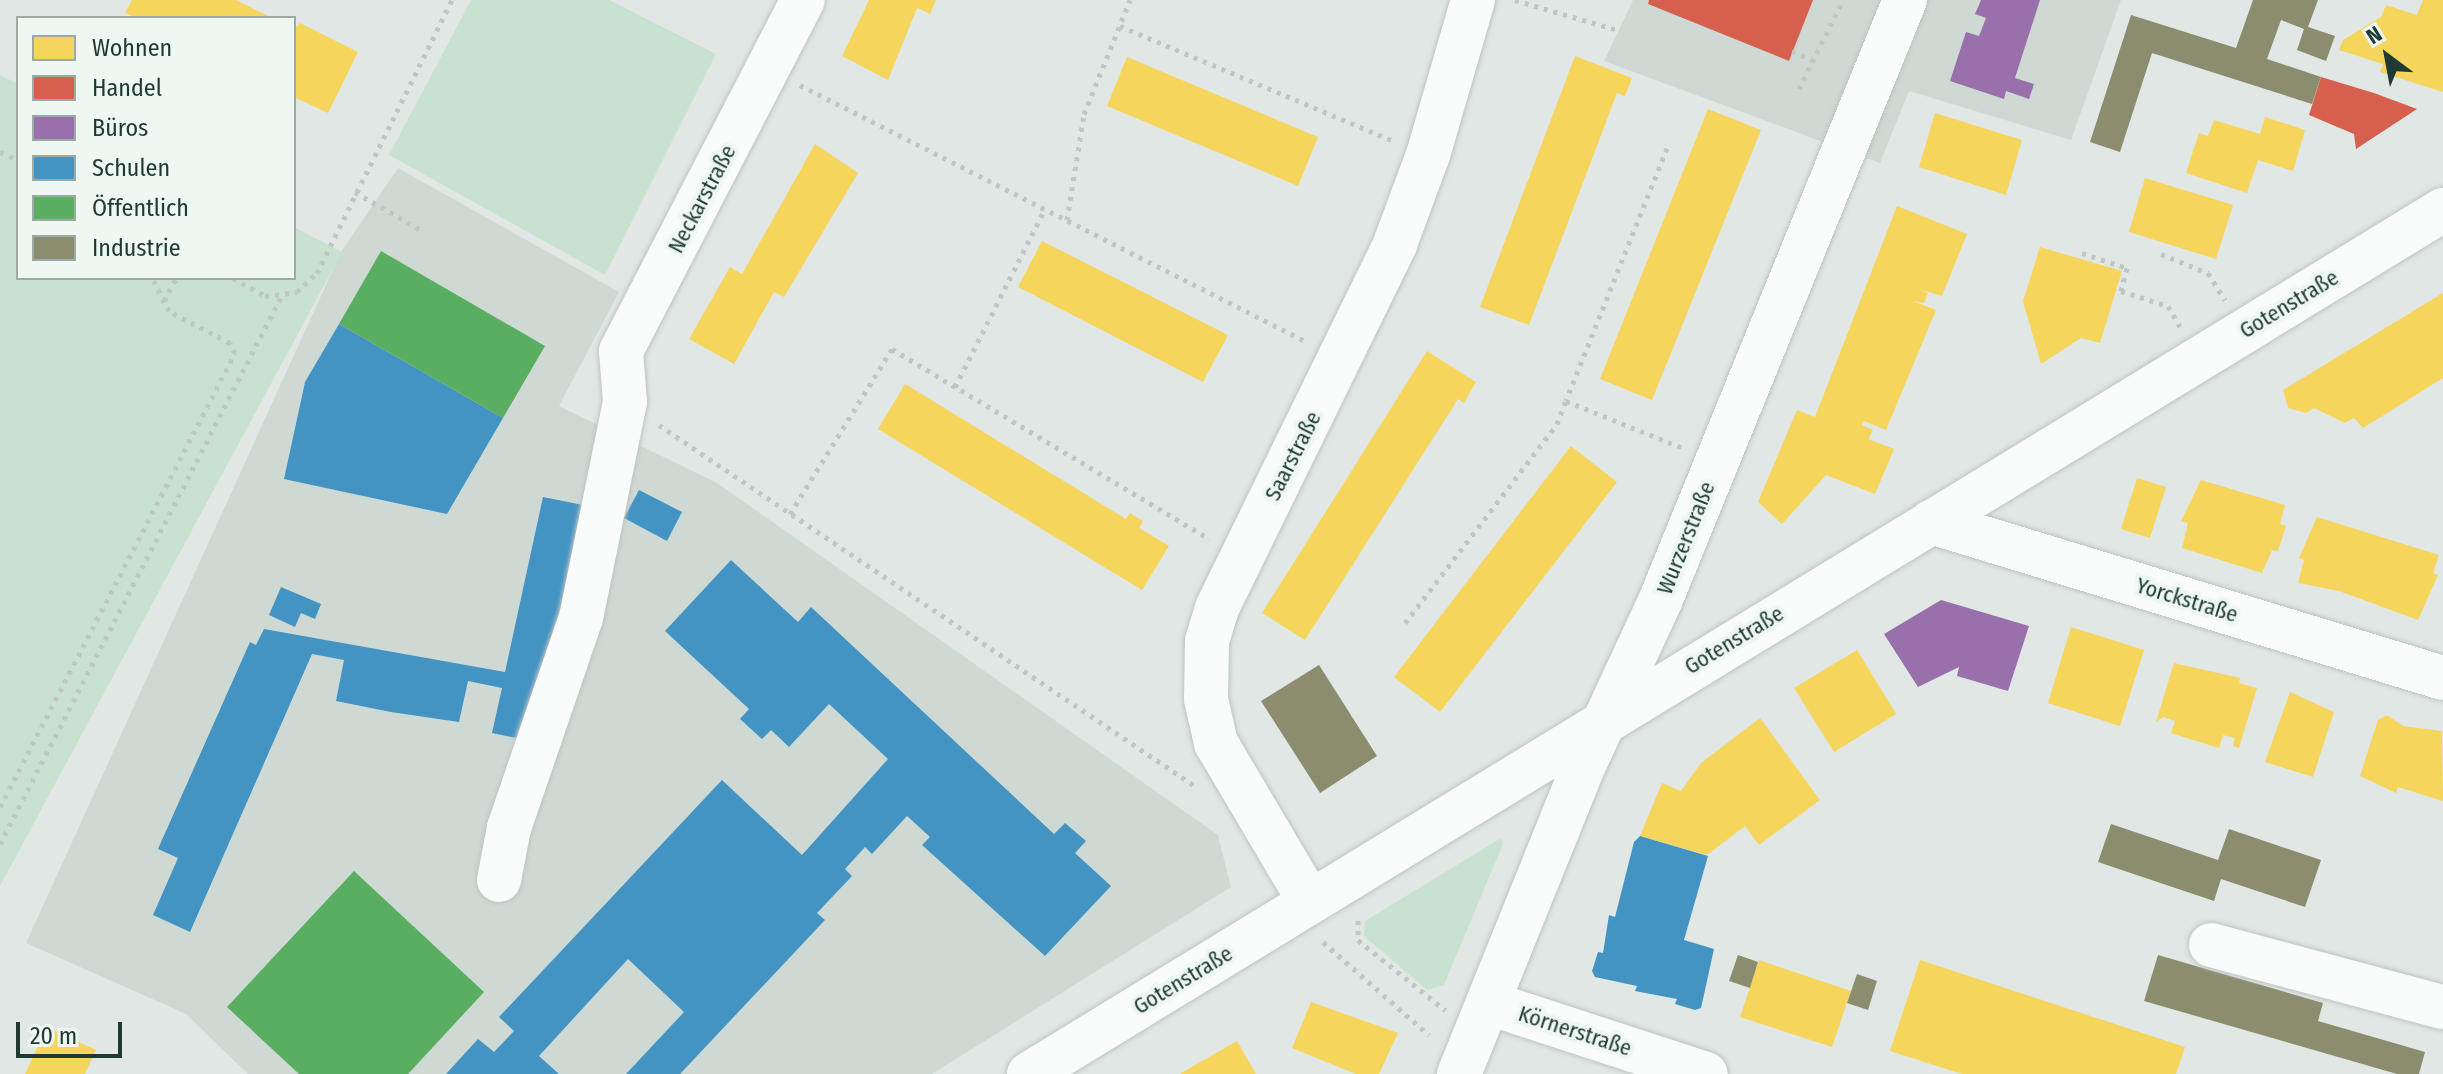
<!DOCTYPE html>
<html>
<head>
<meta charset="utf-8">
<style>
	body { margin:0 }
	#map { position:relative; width:2443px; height:1074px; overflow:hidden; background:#e1e7e4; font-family:"Fira Sans Condensed",sans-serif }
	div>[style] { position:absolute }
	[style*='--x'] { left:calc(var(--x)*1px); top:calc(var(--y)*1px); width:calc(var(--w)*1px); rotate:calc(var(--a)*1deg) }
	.built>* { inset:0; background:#cfd9d4 }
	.green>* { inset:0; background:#c9e2d0 }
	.homes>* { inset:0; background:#f6d55c }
	.shops>* { inset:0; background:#d6604d }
	.offices>* { inset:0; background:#9970ab }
	.schools>* { inset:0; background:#4393c3 }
	.public>* { inset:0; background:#5aae61 }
	.industry>* { inset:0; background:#8c8c6e }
	.path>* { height:5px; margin-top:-2.5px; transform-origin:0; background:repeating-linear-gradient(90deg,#bfc7c5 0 4px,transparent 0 10px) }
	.roads { filter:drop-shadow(0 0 2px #bec4c1) drop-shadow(0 0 2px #bec4c1) }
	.minor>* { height:44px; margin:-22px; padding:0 22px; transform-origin:22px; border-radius:22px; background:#fafbfb }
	span { translate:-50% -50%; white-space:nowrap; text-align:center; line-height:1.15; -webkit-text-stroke:8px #eff7f3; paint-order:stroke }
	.street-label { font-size:22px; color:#1f3a33 }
	.legend { position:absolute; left:16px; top:16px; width:280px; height:264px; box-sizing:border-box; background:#eff7f3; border:2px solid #9caba6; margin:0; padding:10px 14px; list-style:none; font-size:24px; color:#1f3a33 }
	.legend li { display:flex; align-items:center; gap:16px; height:40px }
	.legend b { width:40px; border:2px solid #9caba6 }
	.north { position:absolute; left:2347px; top:16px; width:80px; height:80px; -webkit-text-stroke:6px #eff7f3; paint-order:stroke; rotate:328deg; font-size:22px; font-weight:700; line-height:32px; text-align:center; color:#1f3a33 }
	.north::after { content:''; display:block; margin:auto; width:28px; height:36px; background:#1f3a33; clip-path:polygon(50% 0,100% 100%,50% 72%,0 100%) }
	.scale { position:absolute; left:16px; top:1022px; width:106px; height:36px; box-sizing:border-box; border:4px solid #1f3a33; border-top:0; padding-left:10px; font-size:24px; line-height:28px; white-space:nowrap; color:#1f3a33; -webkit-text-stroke:6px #eff7f3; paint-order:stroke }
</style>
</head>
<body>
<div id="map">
	<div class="built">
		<i style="clip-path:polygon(1633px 0,2121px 0,2071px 140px,1909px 91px,1880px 163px,1604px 61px)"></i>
		<i style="clip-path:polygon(398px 168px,619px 292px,559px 406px,717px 483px,1218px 835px,1231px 887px,932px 1074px,248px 1074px,186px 1014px,26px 943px,341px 252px)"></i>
	</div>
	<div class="green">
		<i style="clip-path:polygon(471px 0,609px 0,716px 54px,605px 275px,389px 155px)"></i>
		<i style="clip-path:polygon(0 75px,18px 84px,18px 278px,294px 278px,294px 227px,342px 252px,0 886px)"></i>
		<i style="clip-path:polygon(1501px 838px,1503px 844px,1444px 985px,1427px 990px,1364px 936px,1365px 921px)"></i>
	</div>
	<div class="homes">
		<i style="clip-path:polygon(132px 0,236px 0,272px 18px,136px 18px,125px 13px)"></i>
		<i style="clip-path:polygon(869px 0,936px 0,930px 14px,917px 8px,888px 80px,842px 56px)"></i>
		<i style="clip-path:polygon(2423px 0,2443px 0,2443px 92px,2380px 72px,2383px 64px,2339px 50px,2343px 40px,2381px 17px,2386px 5px,2417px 15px)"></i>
		<i style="clip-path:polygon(300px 23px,358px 52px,328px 113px,294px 97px,294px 29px)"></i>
		<i style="clip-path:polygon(1575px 56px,1632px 78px,1625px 96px,1617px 93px,1529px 325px,1480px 307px)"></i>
		<i style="clip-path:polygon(1127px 57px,1318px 137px,1298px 186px,1107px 106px)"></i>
		<i style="clip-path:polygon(1708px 109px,1761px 130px,1652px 400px,1600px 379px)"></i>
		<i style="clip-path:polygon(1935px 113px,2022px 140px,2006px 195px,1919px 167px)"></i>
		<i style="clip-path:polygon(2265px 117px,2305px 130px,2293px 171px,2258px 160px,2247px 193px,2186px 173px,2199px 133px,2208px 136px,2214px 120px,2260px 134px)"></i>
		<i style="clip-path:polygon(815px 144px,858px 173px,784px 297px,774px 292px,734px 364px,689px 339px,730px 267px,742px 274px)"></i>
		<i style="clip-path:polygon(2145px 178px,2233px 205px,2216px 259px,2129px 232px)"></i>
		<i style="clip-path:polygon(1897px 206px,1967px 234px,1942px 296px,1918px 289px,1928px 293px,1924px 303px,1913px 301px,1936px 310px,1886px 430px,1864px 421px,1862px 425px,1873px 430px,1868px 439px,1894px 449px,1875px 494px,1826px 475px,1782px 524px,1758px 502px,1797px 410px,1815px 417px)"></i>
		<i style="clip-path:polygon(1042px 241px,1228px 335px,1203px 382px,1018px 287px)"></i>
		<i style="clip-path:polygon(2040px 247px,2122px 271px,2100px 343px,2081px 338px,2041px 364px,2023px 301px)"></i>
		<i style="clip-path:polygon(2443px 293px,2443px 378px,2363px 428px,2354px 418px,2345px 423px,2314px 408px,2306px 413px,2288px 408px,2283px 390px)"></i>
		<i style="clip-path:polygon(1427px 351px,1476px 382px,1464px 403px,1458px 399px,1305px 640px,1262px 613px)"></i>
		<i style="clip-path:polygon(905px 384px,1126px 519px,1130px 513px,1143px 521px,1139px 528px,1169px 546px,1142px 590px,878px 429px)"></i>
		<i style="clip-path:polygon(1571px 446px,1617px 482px,1440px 712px,1394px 677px)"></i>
		<i style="clip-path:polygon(2137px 478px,2166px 487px,2150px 538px,2121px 529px)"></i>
		<i style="clip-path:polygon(2201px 480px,2285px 505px,2280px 524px,2286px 526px,2278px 551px,2272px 550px,2262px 573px,2182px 548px,2188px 523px,2181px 521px)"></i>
		<i style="clip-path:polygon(2317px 517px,2439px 555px,2433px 573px,2438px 575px,2418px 620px,2339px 591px,2298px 583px,2304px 560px,2299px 558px)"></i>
		<i style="clip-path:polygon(2071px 627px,2144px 650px,2120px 726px,2048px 703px)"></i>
		<i style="clip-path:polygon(1857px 650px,1896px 714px,1834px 752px,1794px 688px)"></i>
		<i style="clip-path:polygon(2174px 663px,2240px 678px,2239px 683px,2257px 688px,2239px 748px,2233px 746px,2235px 738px,2223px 735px,2219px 748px,2171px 733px,2175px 721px,2163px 717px,2156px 722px)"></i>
		<i style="clip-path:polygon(2290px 692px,2334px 712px,2313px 777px,2265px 762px)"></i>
		<i style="clip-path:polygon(2387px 715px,2403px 726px,2442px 731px,2443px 801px,2398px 787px,2396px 793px,2360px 776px,2378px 720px)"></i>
		<i style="clip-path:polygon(1760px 718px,1820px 800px,1759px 845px,1745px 826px,1707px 855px,1640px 836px,1662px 783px,1681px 791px,1701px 763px)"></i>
		<i style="clip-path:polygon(1759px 960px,1851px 991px,1832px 1047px,1740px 1017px)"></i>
		<i style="clip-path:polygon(1920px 960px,2185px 1047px,2176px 1074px,1962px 1074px,1890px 1051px)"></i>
		<i style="clip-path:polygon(1311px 1002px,1398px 1033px,1379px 1074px,1356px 1074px,1292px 1048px)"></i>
		<i style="clip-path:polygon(54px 1030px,96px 1050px,85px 1074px,25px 1074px,41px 1040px,48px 1042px)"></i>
		<i style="clip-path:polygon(1237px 1041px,1256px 1074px,1180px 1074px,1195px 1065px)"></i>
	</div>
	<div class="shops">
		<i style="clip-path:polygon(1649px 0,1813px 0,1789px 61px,1648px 4px)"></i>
		<i style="clip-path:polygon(2321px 77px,2374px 93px,2417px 109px,2356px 149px,2354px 134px,2309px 115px)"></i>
	</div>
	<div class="offices">
		<i style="clip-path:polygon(1981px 0,2040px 0,2015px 78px,2034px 84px,2029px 99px,2006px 91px,2004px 99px,1950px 81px,1966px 32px,1979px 36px,1986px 18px,1975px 14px)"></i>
		<i style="clip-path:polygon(1941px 600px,2029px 626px,2008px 691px,1957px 676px,1959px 667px,1918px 687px,1884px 634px)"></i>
	</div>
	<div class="schools">
		<i style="clip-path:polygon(339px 324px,503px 418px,447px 514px,284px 479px,305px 382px)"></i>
		<i style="clip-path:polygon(639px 490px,682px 512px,667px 541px,624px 518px)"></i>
		<i style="clip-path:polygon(543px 497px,583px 505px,531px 741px,492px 733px,502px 688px,468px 681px,459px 722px,391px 712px,336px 701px,344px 660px,312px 654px,190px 932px,153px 915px,178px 858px,158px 849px,250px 642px,256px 645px,264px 629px,505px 672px)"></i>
		<i style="clip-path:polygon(731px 560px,798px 622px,811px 607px,1054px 834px,1065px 823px,1086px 841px,1075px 853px,1111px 886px,1045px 956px,922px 845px,930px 837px,907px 816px,872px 854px,865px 847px,845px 869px,852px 876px,817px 913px,825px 920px,680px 1074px,626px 1074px,684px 1012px,628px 959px,539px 1056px,559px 1074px,446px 1074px,478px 1039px,494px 1052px,514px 1031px,499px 1017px,722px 780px,802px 855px,888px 759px,829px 704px,789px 747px,771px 730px,762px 739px,740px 719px,749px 709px,665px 631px)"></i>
		<i style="clip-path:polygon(281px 587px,321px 604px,315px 619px,301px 613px,295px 627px,269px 615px)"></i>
		<i style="clip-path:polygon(1640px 836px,1708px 856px,1684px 940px,1714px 949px,1701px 1008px,1695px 1010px,1675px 1004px,1677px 999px,1635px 991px,1637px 986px,1595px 977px,1592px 971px,1598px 952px,1603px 953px,1609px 915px,1615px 917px,1634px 842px)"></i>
	</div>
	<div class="public">
		<i style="clip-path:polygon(381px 251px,545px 346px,503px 418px,339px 324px)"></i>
		<i style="clip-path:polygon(354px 871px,484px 992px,408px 1074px,299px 1074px,227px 1007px)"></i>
	</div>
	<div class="industry">
		<i style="clip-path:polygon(2253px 0,2318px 0,2308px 27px,2335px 36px,2326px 61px,2297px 50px,2304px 29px,2281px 20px,2267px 59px,2321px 77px,2312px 104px,2152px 53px,2120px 152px,2090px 142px,2131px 15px,2236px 48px)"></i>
		<i style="clip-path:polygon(1319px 665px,1377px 756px,1320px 793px,1261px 701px)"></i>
		<i style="clip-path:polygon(2111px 824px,2218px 860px,2229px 829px,2321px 860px,2305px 907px,2221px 879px,2214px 901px,2098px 862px)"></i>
		<i style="clip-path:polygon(1738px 955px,1758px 962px,1750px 988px,1729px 981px)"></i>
		<i style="clip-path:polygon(2158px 955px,2323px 1003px,2318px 1021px,2425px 1052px,2419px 1074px,2397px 1074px,2144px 1001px)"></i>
		<i style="clip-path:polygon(1857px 974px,1877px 981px,1868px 1010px,1847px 1003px)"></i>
	</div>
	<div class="path">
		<i style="--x:1515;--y:0;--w:110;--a:16.3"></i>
		<i style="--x:1120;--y:26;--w:296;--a:22.8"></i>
		<i style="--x:1792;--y:51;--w:22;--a:24"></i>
		<i style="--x:800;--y:85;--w:566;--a:26.88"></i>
		<i style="--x:1799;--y:89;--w:99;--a:-63.7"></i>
		<i style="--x:1667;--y:148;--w:272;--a:111.8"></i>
		<i style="--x:1566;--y:401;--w:126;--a:21.9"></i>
		<i style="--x:0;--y:152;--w:20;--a:24"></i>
		<i style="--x:355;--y:192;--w:74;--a:30"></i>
		<i style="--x:1067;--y:220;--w:107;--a:-80.9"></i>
		<i style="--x:1084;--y:114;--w:123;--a:-68"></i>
		<i style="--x:2082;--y:253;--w:47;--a:18.4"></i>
		<i style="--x:2127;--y:268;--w:24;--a:105"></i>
		<i style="--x:2121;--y:291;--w:49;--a:17.7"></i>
		<i style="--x:2168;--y:306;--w:24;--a:60"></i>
		<i style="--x:2161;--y:254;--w:51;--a:22"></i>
		<i style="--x:2208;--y:273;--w:32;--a:58"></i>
		<i style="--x:233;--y:278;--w:37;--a:29"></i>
		<i style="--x:265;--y:296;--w:32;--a:-7"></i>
		<i style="--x:297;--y:292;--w:28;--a:-44"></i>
		<i style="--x:317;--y:273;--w:305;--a:-63.7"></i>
		<i style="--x:164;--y:301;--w:26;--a:-62"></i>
		<i style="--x:955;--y:387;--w:199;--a:-63.2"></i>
		<i style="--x:659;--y:425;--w:646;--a:33.96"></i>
		<i style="--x:790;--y:514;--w:194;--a:-58.3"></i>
		<i style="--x:892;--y:349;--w:370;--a:30.9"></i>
		<i style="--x:1405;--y:623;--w:250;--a:-52.6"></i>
		<i style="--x:1557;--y:424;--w:25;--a:-69"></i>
		<i style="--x:0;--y:807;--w:511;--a:-62.63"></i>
		<i style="--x:235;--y:353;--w:11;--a:-117"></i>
		<i style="--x:230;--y:343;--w:69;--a:-152.3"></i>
		<i style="--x:169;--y:311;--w:37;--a:-117"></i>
		<i style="--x:0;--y:844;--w:619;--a:-62.81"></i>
		<i style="--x:1358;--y:920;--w:20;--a:90"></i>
		<i style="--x:1358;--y:940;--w:112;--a:38.8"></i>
		<i style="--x:1323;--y:942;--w:141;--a:41.3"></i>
	</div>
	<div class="roads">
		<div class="minor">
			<i style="--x:1931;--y:522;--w:535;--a:16.95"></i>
			<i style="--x:499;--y:880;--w:53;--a:-79.1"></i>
			<i style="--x:509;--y:828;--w:222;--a:-71.1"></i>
			<i style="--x:581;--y:618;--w:220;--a:-78.5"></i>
			<i style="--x:625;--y:402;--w:51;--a:-94.5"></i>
			<i style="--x:621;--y:351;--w:395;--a:-62.6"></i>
			<i style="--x:1310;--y:902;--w:185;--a:-120.6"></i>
			<i style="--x:1216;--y:743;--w:45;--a:-102.8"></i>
			<i style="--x:1206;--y:699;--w:58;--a:-89"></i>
			<i style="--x:1207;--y:641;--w:34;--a:-73"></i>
			<i style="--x:1217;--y:608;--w:405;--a:-63.9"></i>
			<i style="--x:1395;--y:244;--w:95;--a:-69.7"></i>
			<i style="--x:1428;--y:155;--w:161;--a:-73.8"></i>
			<i style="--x:2211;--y:945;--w:240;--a:15"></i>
			<i style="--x:1489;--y:1003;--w:228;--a:18.1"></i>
			<i style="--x:1029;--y:1074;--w:1657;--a:-31.43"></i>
			<i style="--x:1459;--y:1074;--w:333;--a:-68"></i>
			<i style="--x:1584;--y:765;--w:183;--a:-65.1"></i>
			<i style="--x:1661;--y:599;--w:647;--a:-67.84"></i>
		</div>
	</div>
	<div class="street-label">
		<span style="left:702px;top:199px;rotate:-62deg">Neckarstraße</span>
		<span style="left:2289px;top:304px;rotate:-31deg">Gotenstraße</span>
		<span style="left:1293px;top:456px;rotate:-63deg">Saarstraße</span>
		<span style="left:1686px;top:538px;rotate:-68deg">Wurzerstraße</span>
		<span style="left:2187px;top:600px;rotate:17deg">Yorckstraße</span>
		<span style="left:1734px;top:640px;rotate:-31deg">Gotenstraße</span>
		<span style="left:1183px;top:980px;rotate:-31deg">Gotenstraße</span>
		<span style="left:1575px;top:1031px;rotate:18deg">Körnerstraße</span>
	</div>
	<ul class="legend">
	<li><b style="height:22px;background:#f6d55c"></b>Wohnen</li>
	<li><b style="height:22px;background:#d6604d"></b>Handel</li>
	<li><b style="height:22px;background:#9970ab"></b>Büros</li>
	<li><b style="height:22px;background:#4393c3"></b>Schulen</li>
	<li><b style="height:22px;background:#5aae61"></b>Öffentlich</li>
	<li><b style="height:22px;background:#8c8c6e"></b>Industrie</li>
	</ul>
	<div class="north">N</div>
	<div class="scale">20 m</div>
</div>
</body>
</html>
